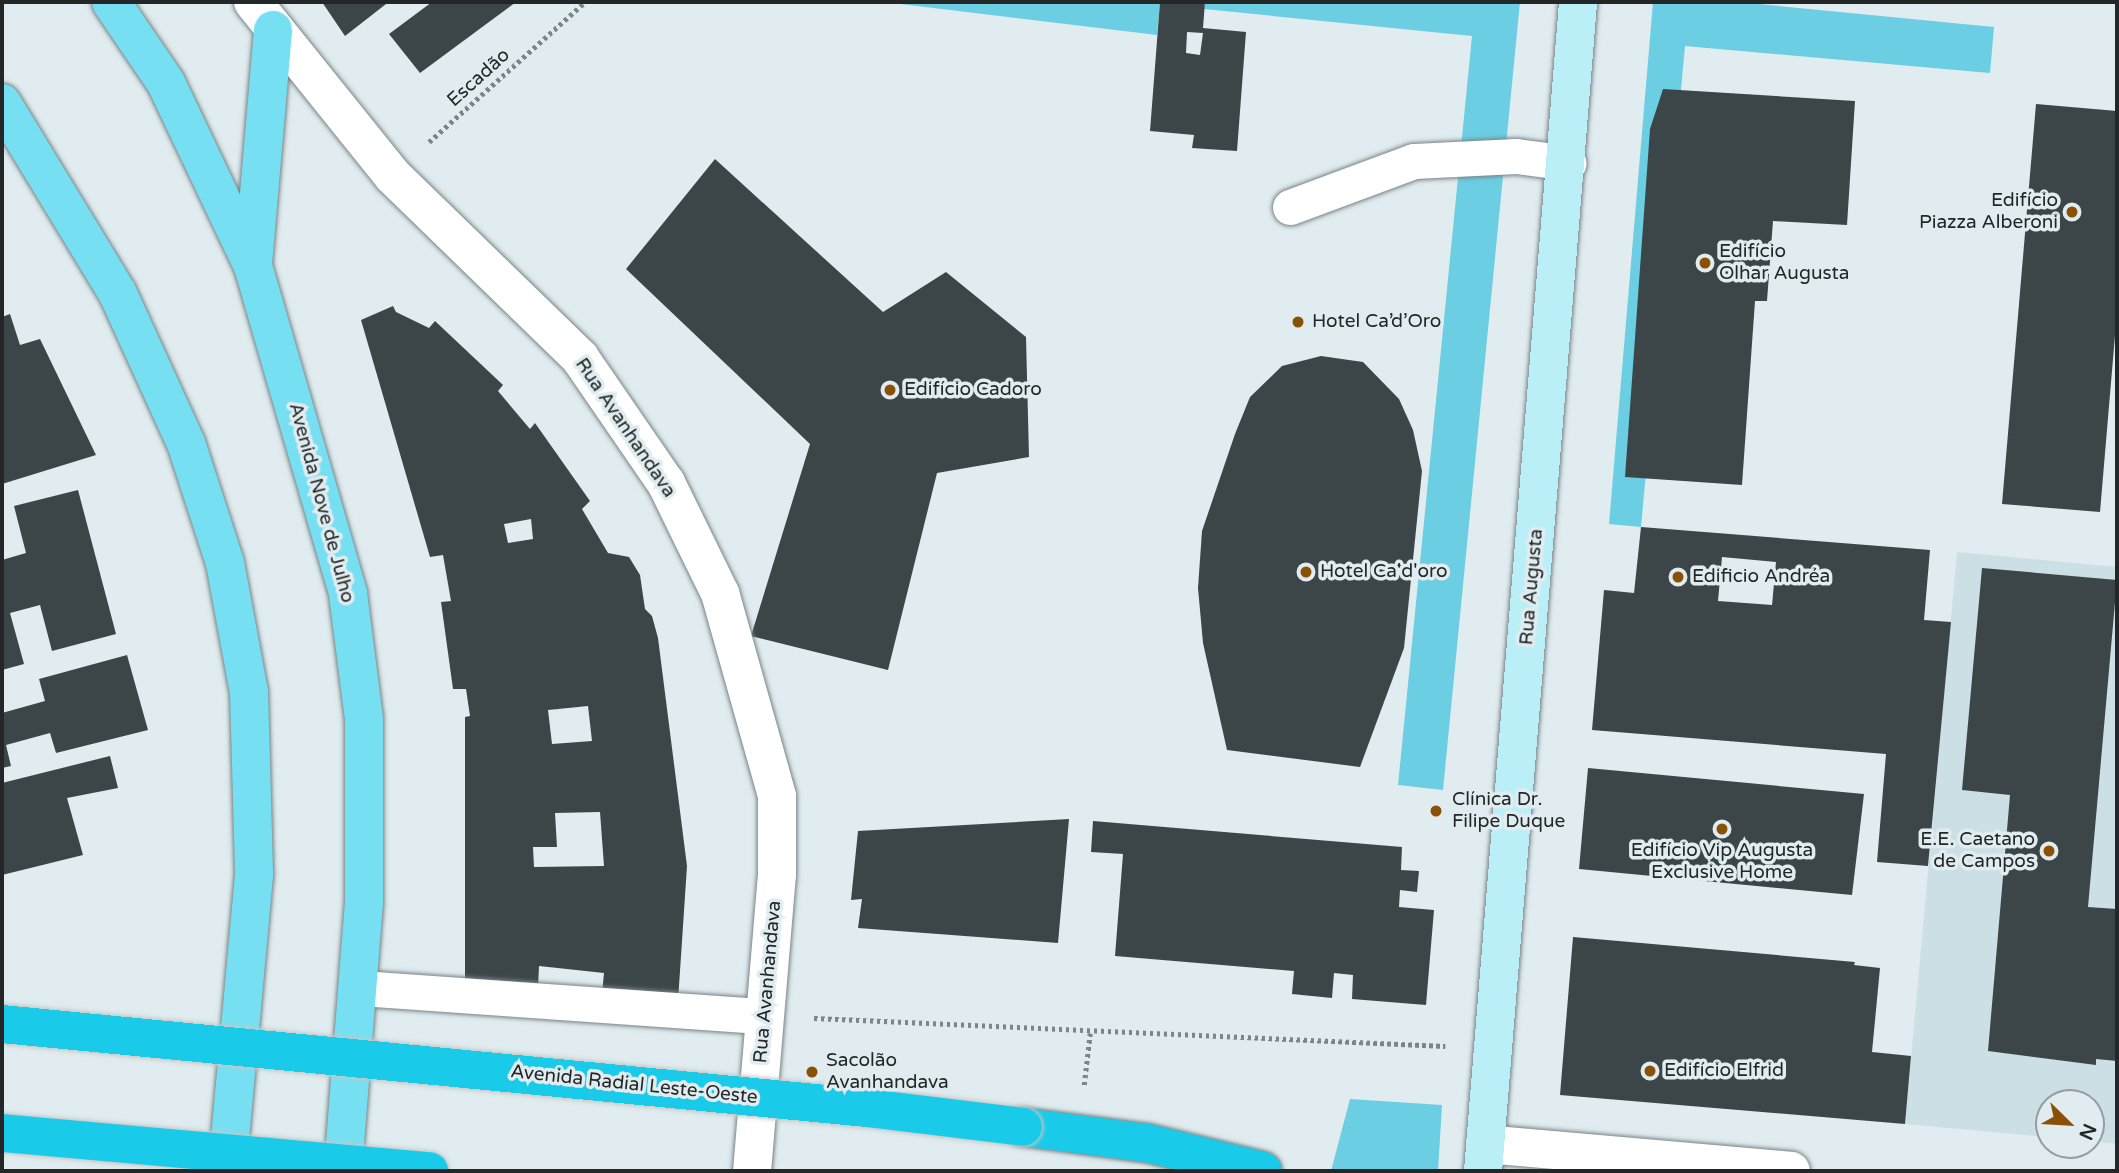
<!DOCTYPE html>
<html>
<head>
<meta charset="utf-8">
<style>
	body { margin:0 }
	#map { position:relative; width:2119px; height:1173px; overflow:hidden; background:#e0ecef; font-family:"Varela Round",sans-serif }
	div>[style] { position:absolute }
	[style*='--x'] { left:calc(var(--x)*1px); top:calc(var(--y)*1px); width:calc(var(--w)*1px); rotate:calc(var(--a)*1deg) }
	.built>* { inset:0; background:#cbdfe4 }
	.green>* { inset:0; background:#6bcee3 }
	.building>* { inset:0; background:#3c4648 }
	.path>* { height:4.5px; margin-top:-2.25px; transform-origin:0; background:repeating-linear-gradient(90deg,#7d8587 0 3.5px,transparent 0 7px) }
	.roads { filter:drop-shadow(0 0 2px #798487) drop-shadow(0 0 2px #798487) }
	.lane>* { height:35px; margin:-17.5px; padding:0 17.5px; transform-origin:17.5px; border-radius:17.5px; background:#fff }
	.street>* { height:38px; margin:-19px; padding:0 19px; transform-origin:19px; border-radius:19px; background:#fff }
	.secondary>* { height:38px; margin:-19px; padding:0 19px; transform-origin:19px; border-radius:19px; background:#baeff8 }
	.primary>* { height:38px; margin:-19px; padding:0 19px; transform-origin:19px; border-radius:19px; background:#76e0f2 }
	.highway>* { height:38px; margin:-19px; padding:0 19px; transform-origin:19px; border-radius:19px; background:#1acbe9 }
	.bridges { filter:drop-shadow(0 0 2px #c6c7c7) drop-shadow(0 0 2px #c6c7c7) }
	.highway-bridge>* { height:38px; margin:-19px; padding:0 19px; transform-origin:19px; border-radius:19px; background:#1acbe9 }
	.dots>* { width:19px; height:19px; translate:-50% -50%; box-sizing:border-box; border:4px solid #e0ecef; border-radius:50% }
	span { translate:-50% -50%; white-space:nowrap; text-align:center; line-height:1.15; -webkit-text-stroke:7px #e0ecef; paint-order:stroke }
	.street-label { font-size:19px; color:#232728 }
	.poi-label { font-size:19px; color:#232728 }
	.right { translate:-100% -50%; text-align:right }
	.left { translate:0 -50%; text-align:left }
	.frame { position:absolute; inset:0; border:4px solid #232728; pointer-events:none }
	.north { position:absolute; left:2035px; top:1089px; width:70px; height:70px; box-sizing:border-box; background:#e0ecef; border:2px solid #949d9f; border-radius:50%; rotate:114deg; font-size:19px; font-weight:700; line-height:28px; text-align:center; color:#232728 }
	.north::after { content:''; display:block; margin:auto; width:24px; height:32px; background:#895006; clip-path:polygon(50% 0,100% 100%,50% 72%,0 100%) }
</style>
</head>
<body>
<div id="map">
	<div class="built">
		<i style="clip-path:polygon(1957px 552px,2117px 567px,2117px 1144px,2091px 1141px,2091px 1103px,2049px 1103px,2049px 1137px,1905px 1124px)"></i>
	</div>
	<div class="green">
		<i style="clip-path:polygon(884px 2px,1160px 2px,1157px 35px)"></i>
		<i style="clip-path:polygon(1205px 2px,1520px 2px,1443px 790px,1398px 785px,1472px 36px,1204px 9px)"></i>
		<i style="clip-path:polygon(1653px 2px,1738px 2px,1994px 27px,1990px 73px,1685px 46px,1641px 527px,1609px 524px)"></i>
		<i style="clip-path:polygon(1350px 1099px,1442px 1105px,1438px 1171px,1331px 1171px)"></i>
	</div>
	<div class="building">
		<i style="clip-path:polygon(322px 2px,385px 2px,386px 4px,345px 36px)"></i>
		<i style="clip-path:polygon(432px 2px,516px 2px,420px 73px,389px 34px)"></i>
		<i style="clip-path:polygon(evenodd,1160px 2px,1205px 2px,1203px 28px,1246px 32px,1237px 151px,1192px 148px,1194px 135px,1150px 131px,1160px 2px,1187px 32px,1203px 33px,1200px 55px,1186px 53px,1187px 32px)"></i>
		<i style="clip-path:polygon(1663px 89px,1855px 101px,1847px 225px,1773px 221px,1767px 301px,1755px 301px,1742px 485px,1625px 477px,1650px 129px)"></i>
		<i style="clip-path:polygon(2036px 104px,2117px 111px,2117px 312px,2100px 512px,2002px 504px)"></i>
		<i style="clip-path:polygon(715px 159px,883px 312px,946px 272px,1026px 337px,1029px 457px,937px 473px,888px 670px,751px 636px,810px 444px,626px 269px)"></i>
		<i style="clip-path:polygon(evenodd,393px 306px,396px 312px,429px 328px,435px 321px,503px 385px,498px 391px,530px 429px,535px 423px,590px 501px,582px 509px,608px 553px,629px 557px,640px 575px,645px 609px,652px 616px,658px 638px,687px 866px,678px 1001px,602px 994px,604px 973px,539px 966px,538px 988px,465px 981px,465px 717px,470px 716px,466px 689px,453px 689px,441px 602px,451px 601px,443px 555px,430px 557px,361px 320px,393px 306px,531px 519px,533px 539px,508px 543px,504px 524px,531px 519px,393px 306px,588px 706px,592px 741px,552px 744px,548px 710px,588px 706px,393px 306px,600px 812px,604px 866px,534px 867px,533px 847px,557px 847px,555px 813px,600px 812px)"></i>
		<i style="clip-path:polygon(10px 314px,20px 345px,40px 339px,96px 455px,2px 484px,2px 317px)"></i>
		<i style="clip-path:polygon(1321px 356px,1363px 362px,1399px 399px,1413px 430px,1422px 471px,1404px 648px,1360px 767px,1227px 750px,1203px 643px,1198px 588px,1202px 531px,1235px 434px,1250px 397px,1282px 366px)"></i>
		<i style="clip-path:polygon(78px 490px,116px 634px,52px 651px,40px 605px,10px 613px,24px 664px,2px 670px,2px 560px,26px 553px,14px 506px)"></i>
		<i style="clip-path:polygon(evenodd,1641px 527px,1930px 550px,1924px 620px,1951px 622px,1928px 866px,1877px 862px,1886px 754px,1592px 730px,1604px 590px,1634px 593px,1641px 527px,1722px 557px,1776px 562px,1772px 605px,1718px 601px,1722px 557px)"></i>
		<i style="clip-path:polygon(1982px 568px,2117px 580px,2088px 907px,2117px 909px,2117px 1061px,2096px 1059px,2096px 1065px,1988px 1051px,2010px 795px,1962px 790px)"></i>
		<i style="clip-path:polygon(127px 655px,148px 730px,56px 753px,50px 733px,6px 745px,11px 766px,2px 768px,2px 713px,45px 701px,39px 679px)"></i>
		<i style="clip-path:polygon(110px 756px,118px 788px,67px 798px,83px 855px,2px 875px,2px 783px)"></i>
		<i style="clip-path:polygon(1588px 768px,1864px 794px,1852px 895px,1579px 869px)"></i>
		<i style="clip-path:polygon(1069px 819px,1058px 943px,858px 928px,862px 899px,851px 900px,858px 831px)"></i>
		<i style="clip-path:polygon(1093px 821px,1402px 847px,1401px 870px,1419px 871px,1417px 892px,1400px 890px,1399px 907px,1434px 910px,1426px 1005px,1352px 999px,1353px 975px,1334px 973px,1332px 998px,1292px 994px,1294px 971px,1115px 956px,1123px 854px,1091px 852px)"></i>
		<i style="clip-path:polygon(1573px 937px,1855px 962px,1854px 965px,1880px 968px,1872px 1052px,1911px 1056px,1905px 1124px,1560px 1095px)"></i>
	</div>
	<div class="path">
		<i style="--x:429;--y:142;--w:210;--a:-41.9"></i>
		<i style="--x:814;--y:1018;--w:632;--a:2.54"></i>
		<i style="--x:1084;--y:1085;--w:52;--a:-83.4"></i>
	</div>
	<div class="roads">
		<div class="lane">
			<i style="--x:1290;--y:207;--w:132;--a:-20.4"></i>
			<i style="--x:1414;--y:161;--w:102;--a:-2.8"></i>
			<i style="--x:1516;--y:156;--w:53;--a:7.5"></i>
			<i style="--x:360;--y:988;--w:405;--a:4"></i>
		</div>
		<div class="street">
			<i style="--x:253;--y:2;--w:223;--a:51.2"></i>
			<i style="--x:393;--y:176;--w:261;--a:44.2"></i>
			<i style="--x:580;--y:358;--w:152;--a:55.5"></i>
			<i style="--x:666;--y:483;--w:123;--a:63.9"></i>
			<i style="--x:720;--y:593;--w:211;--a:74.3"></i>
			<i style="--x:777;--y:796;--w:78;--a:90"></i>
			<i style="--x:777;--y:874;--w:298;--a:94.8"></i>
			<i style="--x:1485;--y:1144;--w:307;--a:5"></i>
		</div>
		<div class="secondary">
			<i style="--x:1483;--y:1171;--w:1173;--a:-85.35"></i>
		</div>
		<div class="primary">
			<i style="--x:111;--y:2;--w:98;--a:55.8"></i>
			<i style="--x:166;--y:83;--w:203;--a:64.6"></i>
			<i style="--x:253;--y:266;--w:341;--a:73.8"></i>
			<i style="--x:348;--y:594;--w:126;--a:82.7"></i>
			<i style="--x:364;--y:719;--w:183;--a:90"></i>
			<i style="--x:364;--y:902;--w:270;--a:94.5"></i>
			<i style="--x:2;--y:103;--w:223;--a:58.7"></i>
			<i style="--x:118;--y:294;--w:164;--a:65.5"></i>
			<i style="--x:186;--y:443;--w:126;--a:72"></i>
			<i style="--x:225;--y:563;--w:131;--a:79.5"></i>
			<i style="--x:249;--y:692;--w:183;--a:88.4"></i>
			<i style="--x:254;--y:875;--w:297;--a:95.2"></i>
			<i style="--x:253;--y:264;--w:235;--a:-85.1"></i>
		</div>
		<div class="highway">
			<i style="--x:1023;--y:1127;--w:125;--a:7.4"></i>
			<i style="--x:1147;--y:1143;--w:119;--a:13.6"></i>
		</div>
	</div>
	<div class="bridges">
		<div class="highway-bridge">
			<i style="--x:2;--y:1024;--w:869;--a:5.55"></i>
			<i style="--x:867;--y:1108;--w:157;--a:6.9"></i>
			<i style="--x:2;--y:1133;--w:429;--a:5.1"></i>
		</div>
	</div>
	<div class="dots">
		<i style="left:2072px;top:212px;background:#895006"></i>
		<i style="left:1705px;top:263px;background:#895006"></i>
		<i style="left:1298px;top:322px;background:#895006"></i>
		<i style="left:890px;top:390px;background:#895006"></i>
		<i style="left:1306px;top:572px;background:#895006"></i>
		<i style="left:1678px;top:577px;background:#895006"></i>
		<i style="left:1436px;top:811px;background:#895006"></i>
		<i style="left:1722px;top:829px;background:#895006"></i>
		<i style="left:2049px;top:851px;background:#895006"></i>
		<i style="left:1650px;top:1071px;background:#895006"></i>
		<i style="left:812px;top:1072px;background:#895006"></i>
	</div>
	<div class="street-label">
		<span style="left:479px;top:78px;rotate:-42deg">Escadão</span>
		<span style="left:625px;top:428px;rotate:56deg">Rua Avanhandava</span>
		<span style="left:321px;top:503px;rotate:75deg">Avenida Nove de Julho</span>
		<span style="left:1532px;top:587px;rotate:-85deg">Rua Augusta</span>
		<span style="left:768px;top:982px;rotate:-85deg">Rua Avanhandava</span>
		<span style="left:634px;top:1085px;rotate:6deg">Avenida Radial Leste-Oeste</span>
	</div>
	<div class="poi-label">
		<span class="right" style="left:2058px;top:212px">Edifício<br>Piazza Alberoni</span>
		<span class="left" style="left:1719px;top:263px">Edifício<br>Olhar Augusta</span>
		<span class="left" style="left:1312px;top:322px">Hotel Ca’d’Oro</span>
		<span class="left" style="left:904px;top:390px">Edifício Cadoro</span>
		<span class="left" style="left:1320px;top:572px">Hotel Ca'd'oro</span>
		<span class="left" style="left:1692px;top:577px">Edificio Andréa</span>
		<span class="left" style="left:1452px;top:811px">Clínica Dr.<br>Filipe Duque</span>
		<span class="right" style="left:2035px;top:851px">E.E. Caetano<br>de Campos</span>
		<span style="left:1722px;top:862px">Edifício Vip Augusta<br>Exclusive Home</span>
		<span class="left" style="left:826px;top:1072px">Sacolão<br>Avanhandava</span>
		<span class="left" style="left:1664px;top:1071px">Edifício Elfrid</span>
	</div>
	<div class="frame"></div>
	<div class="north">N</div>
</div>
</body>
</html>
